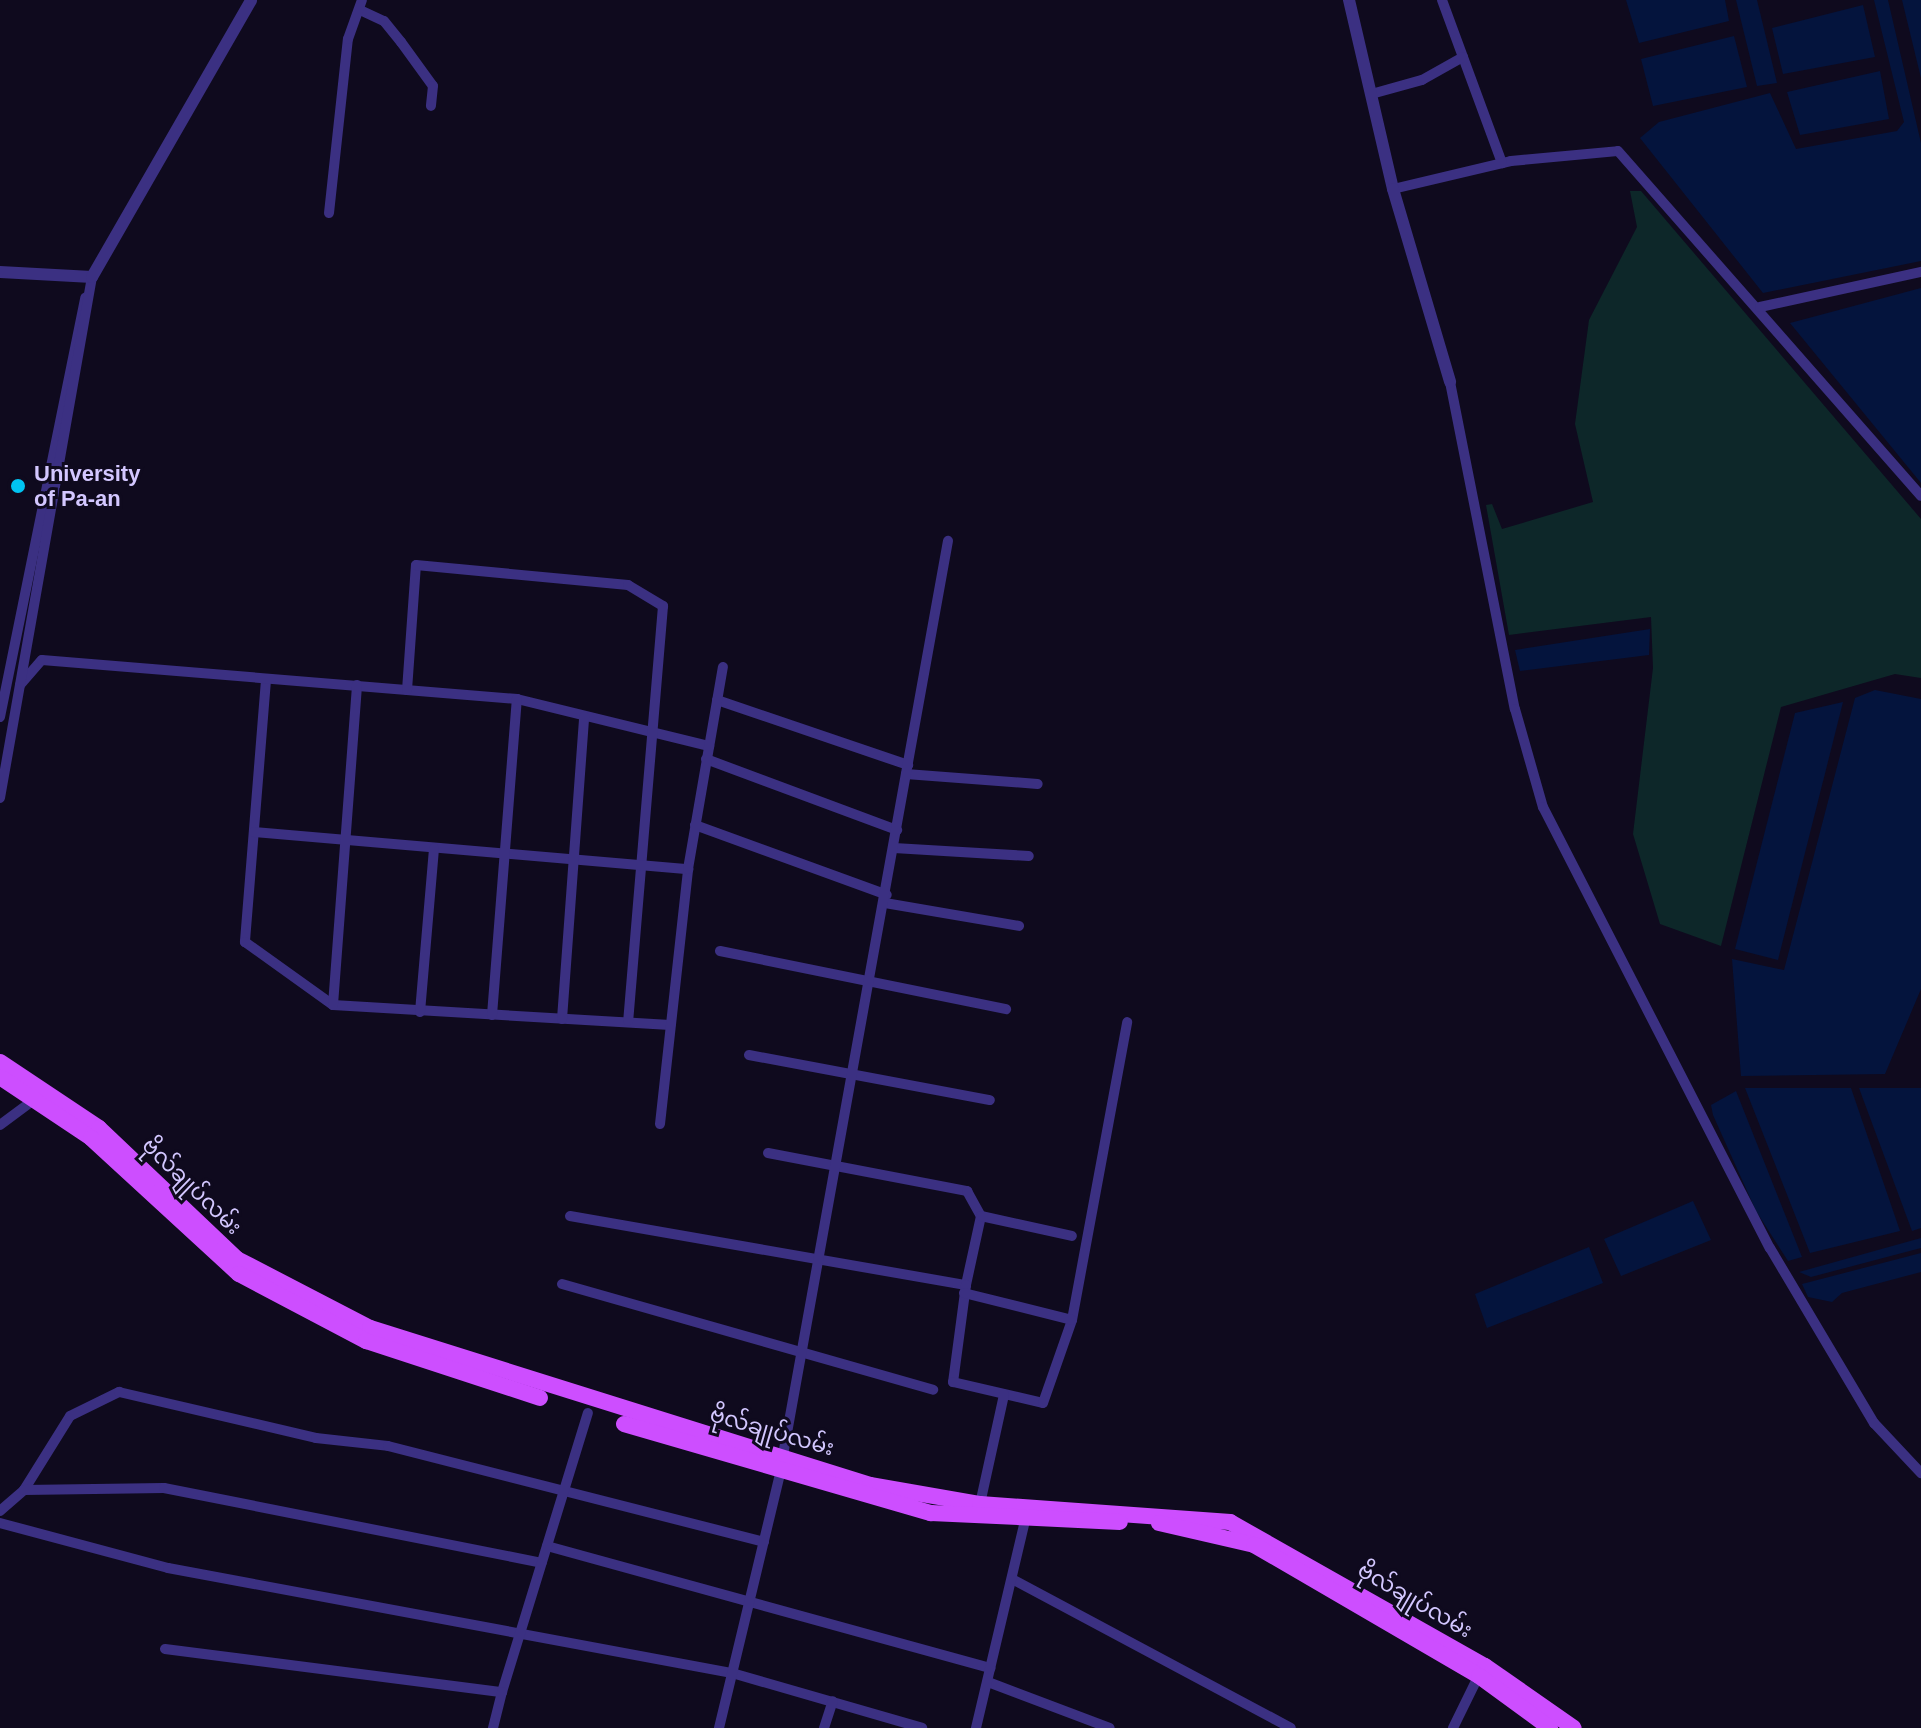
<!DOCTYPE html>
<html>
<head>
<meta charset="utf-8">
<style>
	body { margin:0 }
	#map { position:relative; width:1921px; height:1728px; overflow:hidden; background:#0f0a1e; font-family:Arial,"Noto Sans Myanmar",sans-serif }
	div>[style] { position:absolute }
	[style*='--x'] { left:calc(var(--x)*1px); top:calc(var(--y)*1px); width:calc(var(--w)*1px); rotate:calc(var(--a)*1deg) }
	.green>* { inset:0; background:#0d2729 }
	.water>* { inset:0; background:#04143d }
	.minor>* { height:10px; margin:-5px; padding:0 5px; transform-origin:5px; border-radius:5px; background:#3b3082 }
	.tertiary>* { height:12px; margin:-6px; padding:0 6px; transform-origin:6px; border-radius:6px; background:#3b3082 }
	.primary>* { height:16px; margin:-8px; padding:0 8px; transform-origin:8px; border-radius:8px; background:#cd4eff }
	.dots>* { width:22px; height:22px; translate:-50% -50%; box-sizing:border-box; border:4px solid #0f0a1e; border-radius:50% }
	span { translate:-50% -50%; white-space:nowrap; text-align:center; line-height:1.15; -webkit-text-stroke:6px #0f0a1e; paint-order:stroke }
	.poi-label { font-size:22px; color:#d3c7ff; font-weight:700 }
	.left { translate:0 -50%; text-align:left }
	.street-label { font-size:22px; color:#d3c7ff }
</style>
</head>
<body>
<div id="map">
	<div class="green">
		<i style="clip-path:polygon(1630px 191px,1641px 191px,1921px 519px,1921px 678px,1895px 674px,1781px 707px,1721px 946px,1660px 924px,1633px 834px,1653px 668px,1651px 617px,1509px 635px,1486px 505px,1492px 504px,1502px 529px,1593px 502px,1575px 424px,1589px 320px,1637px 227px)"></i>
	</div>
	<div class="water">
		<i style="clip-path:polygon(1626px 0,1725px 0,1729px 21px,1639px 43px)"></i>
		<i style="clip-path:polygon(1736px 0,1757px 0,1777px 83px,1757px 86px)"></i>
		<i style="clip-path:polygon(1874px 0,1888px 0,1921px 143px,1921px 261px,1763px 293px,1640px 138px,1659px 122px,1770px 93px,1796px 149px,1897px 131px,1904px 122px)"></i>
		<i style="clip-path:polygon(1902px 0,1921px 0,1921px 78px)"></i>
		<i style="clip-path:polygon(1863px 5px,1875px 57px,1783px 74px,1772px 28px)"></i>
		<i style="clip-path:polygon(1734px 36px,1747px 87px,1653px 106px,1641px 59px)"></i>
		<i style="clip-path:polygon(1880px 71px,1889px 119px,1800px 135px,1787px 92px)"></i>
		<i style="clip-path:polygon(1921px 288px,1921px 483px,1790px 323px)"></i>
		<i style="clip-path:polygon(1650px 629px,1649px 655px,1520px 671px,1515px 650px)"></i>
		<i style="clip-path:polygon(1875px 690px,1921px 699px,1921px 989px,1885px 1074px,1741px 1076px,1732px 959px,1784px 970px,1855px 698px)"></i>
		<i style="clip-path:polygon(1843px 702px,1778px 960px,1735px 949px,1795px 713px)"></i>
		<i style="clip-path:polygon(1745px 1088px,1851px 1088px,1900px 1231px,1810px 1253px)"></i>
		<i style="clip-path:polygon(1859px 1088px,1921px 1088px,1921px 1228px,1912px 1231px)"></i>
		<i style="clip-path:polygon(1736px 1091px,1802px 1257px,1788px 1261px,1756px 1211px,1713px 1115px,1711px 1105px)"></i>
		<i style="clip-path:polygon(1693px 1201px,1711px 1240px,1621px 1276px,1604px 1239px)"></i>
		<i style="clip-path:polygon(1921px 1238px,1921px 1248px,1811px 1277px,1799px 1272px)"></i>
		<i style="clip-path:polygon(1589px 1247px,1603px 1283px,1487px 1328px,1475px 1294px)"></i>
		<i style="clip-path:polygon(1921px 1253px,1921px 1272px,1842px 1293px,1832px 1302px,1808px 1297px,1802px 1284px)"></i>
	</div>
	<div class="minor">
		<i style="--x:1442;--y:0;--w:174;--a:69.8"></i>
		<i style="--x:360;--y:10;--w:26;--a:25"></i>
		<i style="--x:384;--y:21;--w:27;--a:51"></i>
		<i style="--x:401;--y:42;--w:54;--a:54"></i>
		<i style="--x:433;--y:86;--w:20;--a:96"></i>
		<i style="--x:1375;--y:93;--w:49;--a:-15.5"></i>
		<i style="--x:1422;--y:80;--w:47;--a:-29.3"></i>
		<i style="--x:1393;--y:189;--w:121;--a:-13.3"></i>
		<i style="--x:1511;--y:161;--w:107;--a:-5.3"></i>
		<i style="--x:1618;--y:151;--w:459;--a:48.7"></i>
		<i style="--x:329;--y:213;--w:175;--a:-83.8"></i>
		<i style="--x:348;--y:39;--w:41;--a:-70.3"></i>
		<i style="--x:1760;--y:307;--w:165;--a:-12.3"></i>
		<i style="--x:1450;--y:382;--w:333;--a:78.8"></i>
		<i style="--x:1515;--y:709;--w:102;--a:74.1"></i>
		<i style="--x:1543;--y:807;--w:496;--a:62.8"></i>
		<i style="--x:1770;--y:1248;--w:204;--a:59.3"></i>
		<i style="--x:1874;--y:1423;--w:69;--a:46.8"></i>
		<i style="--x:266;--y:680;--w:263;--a:94.6"></i>
		<i style="--x:245;--y:942;--w:108;--a:35.6"></i>
		<i style="--x:333;--y:1005;--w:338;--a:3.4"></i>
		<i style="--x:20;--y:685;--w:33;--a:-49"></i>
		<i style="--x:42;--y:660;--w:477;--a:4.7"></i>
		<i style="--x:517;--y:699;--w:198;--a:13.8"></i>
		<i style="--x:407;--y:690;--w:125;--a:-85.9"></i>
		<i style="--x:416;--y:565;--w:213;--a:5.4"></i>
		<i style="--x:628;--y:585;--w:41;--a:31"></i>
		<i style="--x:663;--y:606;--w:416;--a:94.8"></i>
		<i style="--x:717;--y:700;--w:202;--a:18.8"></i>
		<i style="--x:0;--y:717;--w:428;--a:-78.5"></i>
		<i style="--x:706;--y:759;--w:204;--a:20.4"></i>
		<i style="--x:906;--y:774;--w:132;--a:4.3"></i>
		<i style="--x:0;--y:798;--w:529;--a:-79.99"></i>
		<i style="--x:695;--y:825;--w:204;--a:20"></i>
		<i style="--x:254;--y:832;--w:436;--a:4.9"></i>
		<i style="--x:894;--y:848;--w:135;--a:3.4"></i>
		<i style="--x:885;--y:903;--w:136;--a:9.7"></i>
		<i style="--x:720;--y:951;--w:292;--a:11.5"></i>
		<i style="--x:333;--y:1005;--w:321;--a:-85.7"></i>
		<i style="--x:420;--y:1012;--w:164;--a:-85.1"></i>
		<i style="--x:492;--y:1015;--w:317;--a:-85.5"></i>
		<i style="--x:562;--y:1019;--w:303;--a:-85.8"></i>
		<i style="--x:749;--y:1055;--w:245;--a:10.6"></i>
		<i style="--x:660;--y:1124;--w:257;--a:-83.7"></i>
		<i style="--x:688;--y:869;--w:205;--a:-80.2"></i>
		<i style="--x:0;--y:1125;--w:44;--a:-36.6"></i>
		<i style="--x:768;--y:1153;--w:203;--a:10.8"></i>
		<i style="--x:967;--y:1191;--w:29;--a:61"></i>
		<i style="--x:981;--y:1216;--w:71;--a:102.3"></i>
		<i style="--x:570;--y:1216;--w:402;--a:9.9"></i>
		<i style="--x:966;--y:1285;--w:98;--a:97.6"></i>
		<i style="--x:953;--y:1382;--w:92;--a:13.1"></i>
		<i style="--x:1043;--y:1403;--w:88;--a:-70.7"></i>
		<i style="--x:1072;--y:1320;--w:303;--a:-79.5"></i>
		<i style="--x:981;--y:1216;--w:93;--a:12.4"></i>
		<i style="--x:562;--y:1284;--w:386;--a:15.9"></i>
		<i style="--x:964;--y:1293;--w:111;--a:14"></i>
		<i style="--x:783;--y:1455;--w:929;--a:-79.77"></i>
		<i style="--x:24;--y:1490;--w:87;--a:-58.1"></i>
		<i style="--x:70;--y:1416;--w:55;--a:-26.1"></i>
		<i style="--x:119;--y:1392;--w:202;--a:13.1"></i>
		<i style="--x:316;--y:1438;--w:72;--a:6.3"></i>
		<i style="--x:388;--y:1446;--w:388;--a:14.3"></i>
		<i style="--x:980;--y:1504;--w:112;--a:-77.6"></i>
		<i style="--x:0;--y:1511;--w:32;--a:-41"></i>
		<i style="--x:24;--y:1490;--w:140;--a:-0.8"></i>
		<i style="--x:164;--y:1488;--w:385;--a:11.2"></i>
		<i style="--x:0;--y:1523;--w:174;--a:15"></i>
		<i style="--x:168;--y:1568;--w:574;--a:10.55"></i>
		<i style="--x:732;--y:1673;--w:198;--a:16.1"></i>
		<i style="--x:547;--y:1546;--w:460;--a:15.4"></i>
		<i style="--x:1012;--y:1579;--w:316;--a:28.1"></i>
		<i style="--x:165;--y:1649;--w:340;--a:7.3"></i>
		<i style="--x:502;--y:1692;--w:292;--a:-72.9"></i>
		<i style="--x:988;--y:1682;--w:130;--a:20.7"></i>
		<i style="--x:493;--y:1728;--w:37;--a:-76"></i>
		<i style="--x:719;--y:1728;--w:266;--a:-76.5"></i>
		<i style="--x:824;--y:1728;--w:28;--a:-72"></i>
		<i style="--x:976;--y:1728;--w:222;--a:-76.7"></i>
		<i style="--x:1453;--y:1728;--w:61;--a:-63.9"></i>
	</div>
	<div class="tertiary">
		<i style="--x:1349;--y:0;--w:194;--a:76.9"></i>
		<i style="--x:1393;--y:189;--w:201;--a:73.5"></i>
		<i style="--x:0;--y:272;--w:92;--a:3.1"></i>
		<i style="--x:92;--y:277;--w:319;--a:-60.1"></i>
	</div>
	<div class="primary">
		<i style="--x:0;--y:1062;--w:119;--a:33.7"></i>
		<i style="--x:99;--y:1128;--w:190;--a:43.5"></i>
		<i style="--x:237;--y:1259;--w:150;--a:27.4"></i>
		<i style="--x:370;--y:1328;--w:524;--a:17.43"></i>
		<i style="--x:870;--y:1485;--w:112;--a:9.8"></i>
		<i style="--x:980;--y:1504;--w:251;--a:4.1"></i>
		<i style="--x:1230;--y:1522;--w:293;--a:29.5"></i>
		<i style="--x:1485;--y:1666;--w:108;--a:34.9"></i>
		<i style="--x:0;--y:1077;--w:110;--a:33.8"></i>
		<i style="--x:91;--y:1138;--w:201;--a:42.6"></i>
		<i style="--x:239;--y:1274;--w:144;--a:27.8"></i>
		<i style="--x:366;--y:1341;--w:183;--a:18.1"></i>
		<i style="--x:624;--y:1424;--w:320;--a:16.2"></i>
		<i style="--x:931;--y:1513;--w:189;--a:2.7"></i>
		<i style="--x:1159;--y:1523;--w:98;--a:13"></i>
		<i style="--x:1254;--y:1545;--w:260;--a:30.2"></i>
		<i style="--x:1479;--y:1676;--w:88;--a:36.2"></i>
	</div>
	<div class="dots">
		<i style="left:18px;top:486px;background:#00c4f2"></i>
	</div>
	<div class="poi-label">
		<span class="left" style="left:34px;top:486px">University<br>of Pa-an</span>
	</div>
	<div class="street-label">
		<span style="left:192px;top:1186px;rotate:44deg">ဗိုလ်ချုပ်လမ်း</span>
		<span style="left:772px;top:1431px;rotate:16deg">ဗိုလ်ချုပ်လမ်း</span>
		<span style="left:1415px;top:1600px;rotate:30deg">ဗိုလ်ချုပ်လမ်း</span>
	</div>
</div>
</body>
</html>
